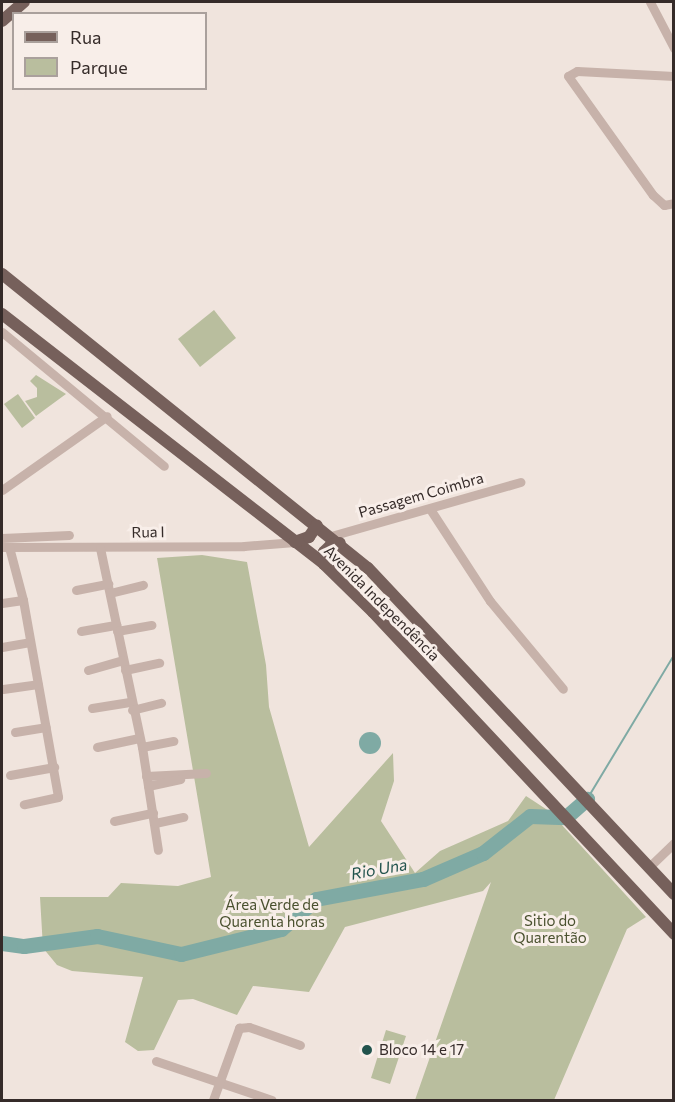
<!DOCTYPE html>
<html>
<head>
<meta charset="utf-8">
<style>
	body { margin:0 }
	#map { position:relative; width:675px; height:1102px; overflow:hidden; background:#f0e4dd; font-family:Commissioner,sans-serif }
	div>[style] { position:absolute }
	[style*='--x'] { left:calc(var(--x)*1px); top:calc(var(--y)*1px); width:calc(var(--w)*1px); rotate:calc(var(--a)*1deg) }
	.green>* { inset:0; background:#b9be9e }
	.water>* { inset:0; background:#7faaa4 }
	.round { border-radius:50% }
	.stream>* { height:2px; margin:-1px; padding:0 1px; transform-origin:1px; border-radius:1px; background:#7faaa4 }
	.river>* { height:15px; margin:-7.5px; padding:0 7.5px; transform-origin:7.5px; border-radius:7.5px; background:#7faaa4 }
	.minor>* { height:9px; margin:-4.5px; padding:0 4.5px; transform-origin:4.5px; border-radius:4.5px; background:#c7b2aa }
	.major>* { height:12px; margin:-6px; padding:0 6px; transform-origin:6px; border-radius:6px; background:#76605b }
	.dots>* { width:16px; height:16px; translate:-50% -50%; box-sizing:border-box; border:3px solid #f8eee9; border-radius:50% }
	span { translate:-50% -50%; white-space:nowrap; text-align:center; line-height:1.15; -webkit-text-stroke:6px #f8eee9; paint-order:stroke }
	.street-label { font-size:15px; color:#352b29 }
	.park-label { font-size:15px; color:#4a512f }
	.poi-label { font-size:15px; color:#352b29 }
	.left { translate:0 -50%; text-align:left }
	.water-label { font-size:16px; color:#22534d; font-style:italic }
	.frame { position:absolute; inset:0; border:3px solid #352b29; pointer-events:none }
	.legend { position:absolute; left:12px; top:12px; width:195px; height:78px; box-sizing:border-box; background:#f8eee9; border:2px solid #aaa09c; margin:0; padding:8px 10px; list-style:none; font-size:18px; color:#352b29 }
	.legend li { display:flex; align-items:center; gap:12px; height:30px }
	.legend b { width:30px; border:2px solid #aaa09c }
</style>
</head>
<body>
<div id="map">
	<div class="green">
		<i style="clip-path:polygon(214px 310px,236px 338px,200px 367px,178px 339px)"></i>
		<i style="clip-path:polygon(36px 375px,66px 394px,36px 416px,25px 401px,37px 397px,37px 388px,30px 381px)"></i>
		<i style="clip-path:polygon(18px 394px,35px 418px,22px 428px,4px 404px)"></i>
		<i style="clip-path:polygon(202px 555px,247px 562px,266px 665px,269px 707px,309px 847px,393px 753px,394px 781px,381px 821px,415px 873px,440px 851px,508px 821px,526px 796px,549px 811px,539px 823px,561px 824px,646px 917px,627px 929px,554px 1100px,415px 1100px,491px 882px,483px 891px,345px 927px,309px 992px,253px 986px,237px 1015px,193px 999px,178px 1000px,154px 1050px,138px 1051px,125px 1042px,143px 977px,72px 971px,57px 965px,43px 948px,40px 897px,108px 897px,121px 883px,178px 886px,211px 877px,157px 558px)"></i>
		<i style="clip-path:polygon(386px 1030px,406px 1036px,390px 1084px,371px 1078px)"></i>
	</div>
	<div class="water">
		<i class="round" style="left:359px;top:732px;width:22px;height:22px"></i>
	</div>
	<div class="stream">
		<i style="--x:589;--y:796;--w:165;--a:-58.9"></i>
	</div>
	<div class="river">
		<i style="--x:2;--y:943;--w:22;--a:8"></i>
		<i style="--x:24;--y:946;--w:74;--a:-7.8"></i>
		<i style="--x:97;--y:936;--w:86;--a:12.1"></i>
		<i style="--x:181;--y:954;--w:103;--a:-14"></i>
		<i style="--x:281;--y:929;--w:46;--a:-40.6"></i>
		<i style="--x:316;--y:899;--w:109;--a:-10.6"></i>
		<i style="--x:423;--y:879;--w:65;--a:-23.4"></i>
		<i style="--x:483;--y:853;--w:60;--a:-38.2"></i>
		<i style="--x:530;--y:816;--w:36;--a:2"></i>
		<i style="--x:566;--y:817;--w:28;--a:-41"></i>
	</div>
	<div class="minor">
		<i style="--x:650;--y:2;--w:52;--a:62.4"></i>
		<i style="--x:674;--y:76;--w:97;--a:-177"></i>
		<i style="--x:577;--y:71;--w:10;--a:151"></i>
		<i style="--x:568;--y:76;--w:146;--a:54.5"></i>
		<i style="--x:653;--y:195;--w:15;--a:42"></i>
		<i style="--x:664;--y:205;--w:10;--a:-11"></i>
		<i style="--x:2;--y:332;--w:210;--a:39.6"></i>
		<i style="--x:2;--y:490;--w:128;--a:-35.2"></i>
		<i style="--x:430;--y:509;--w:110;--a:56.9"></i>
		<i style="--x:490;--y:601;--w:114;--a:50.3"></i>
		<i style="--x:331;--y:536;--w:197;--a:-15.9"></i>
		<i style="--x:2;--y:538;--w:67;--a:-2.6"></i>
		<i style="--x:2;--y:547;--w:242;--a:-0.2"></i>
		<i style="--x:244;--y:546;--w:51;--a:-4.5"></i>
		<i style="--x:9;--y:547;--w:55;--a:75.2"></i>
		<i style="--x:23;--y:600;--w:200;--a:79.9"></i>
		<i style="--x:58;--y:797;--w:35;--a:168"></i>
		<i style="--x:100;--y:548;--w:203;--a:78.1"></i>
		<i style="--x:142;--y:747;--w:104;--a:81.2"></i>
		<i style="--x:76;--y:590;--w:33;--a:-11"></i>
		<i style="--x:110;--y:593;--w:34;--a:-14"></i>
		<i style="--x:2;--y:603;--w:21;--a:-8"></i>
		<i style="--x:81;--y:631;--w:36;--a:-10"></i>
		<i style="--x:117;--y:631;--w:35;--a:-10"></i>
		<i style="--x:2;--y:647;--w:28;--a:-10"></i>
		<i style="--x:88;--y:670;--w:36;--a:-16"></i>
		<i style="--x:125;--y:670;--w:35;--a:-12"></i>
		<i style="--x:3;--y:689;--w:35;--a:-8"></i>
		<i style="--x:92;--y:708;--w:38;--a:-9"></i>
		<i style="--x:132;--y:710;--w:30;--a:-14"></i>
		<i style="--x:15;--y:732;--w:31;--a:-9"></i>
		<i style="--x:97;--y:747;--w:43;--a:-12.1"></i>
		<i style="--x:142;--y:747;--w:32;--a:-11"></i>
		<i style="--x:10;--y:775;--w:45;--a:-10.3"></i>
		<i style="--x:146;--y:776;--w:60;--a:-2.9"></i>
		<i style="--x:148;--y:786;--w:33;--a:-12"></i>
		<i style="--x:114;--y:821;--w:40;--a:-12"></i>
		<i style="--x:155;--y:823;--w:29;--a:-12"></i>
		<i style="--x:649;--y:867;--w:35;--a:-44"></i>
		<i style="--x:156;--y:1061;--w:122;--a:18.6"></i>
		<i style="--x:213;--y:1100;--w:77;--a:-70.1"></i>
		<i style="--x:239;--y:1028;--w:10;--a:-6"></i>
		<i style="--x:249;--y:1027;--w:54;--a:19.4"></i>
	</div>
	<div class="major">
		<i style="--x:2;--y:21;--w:29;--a:-41"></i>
		<i style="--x:2;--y:274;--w:469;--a:38.8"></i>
		<i style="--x:368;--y:568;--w:447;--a:46.8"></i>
		<i style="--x:2;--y:314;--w:408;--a:37.8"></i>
		<i style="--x:324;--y:564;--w:69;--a:44.4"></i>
		<i style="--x:373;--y:612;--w:441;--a:46.9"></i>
		<i style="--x:295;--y:542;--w:15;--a:-20"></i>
		<i style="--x:309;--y:537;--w:14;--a:-56"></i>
		<i style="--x:324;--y:564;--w:12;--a:-90"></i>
		<i style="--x:324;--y:552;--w:10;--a:-45"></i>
		<i style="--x:331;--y:545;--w:9;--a:-13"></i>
	</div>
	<div class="dots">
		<i style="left:367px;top:1050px;background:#22534d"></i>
	</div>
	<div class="street-label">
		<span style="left:421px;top:495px;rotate:-16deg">Passagem Coimbra</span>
		<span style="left:148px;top:532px;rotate:-1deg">Rua I</span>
		<span style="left:382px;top:603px;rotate:45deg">Avenida Independência</span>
	</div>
	<div class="park-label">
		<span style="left:272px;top:913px">Área Verde de<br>Quarenta horas</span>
		<span style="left:550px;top:929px">Sitio do<br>Quarentão</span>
	</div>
	<div class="poi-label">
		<span class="left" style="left:379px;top:1050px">Bloco 14 e 17</span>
	</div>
	<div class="water-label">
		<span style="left:379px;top:869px;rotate:-10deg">Rio Una</span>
	</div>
	<div class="frame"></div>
	<ul class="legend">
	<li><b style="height:8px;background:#76605b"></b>Rua</li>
	<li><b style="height:16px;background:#b9be9e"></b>Parque</li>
	</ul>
</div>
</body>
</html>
